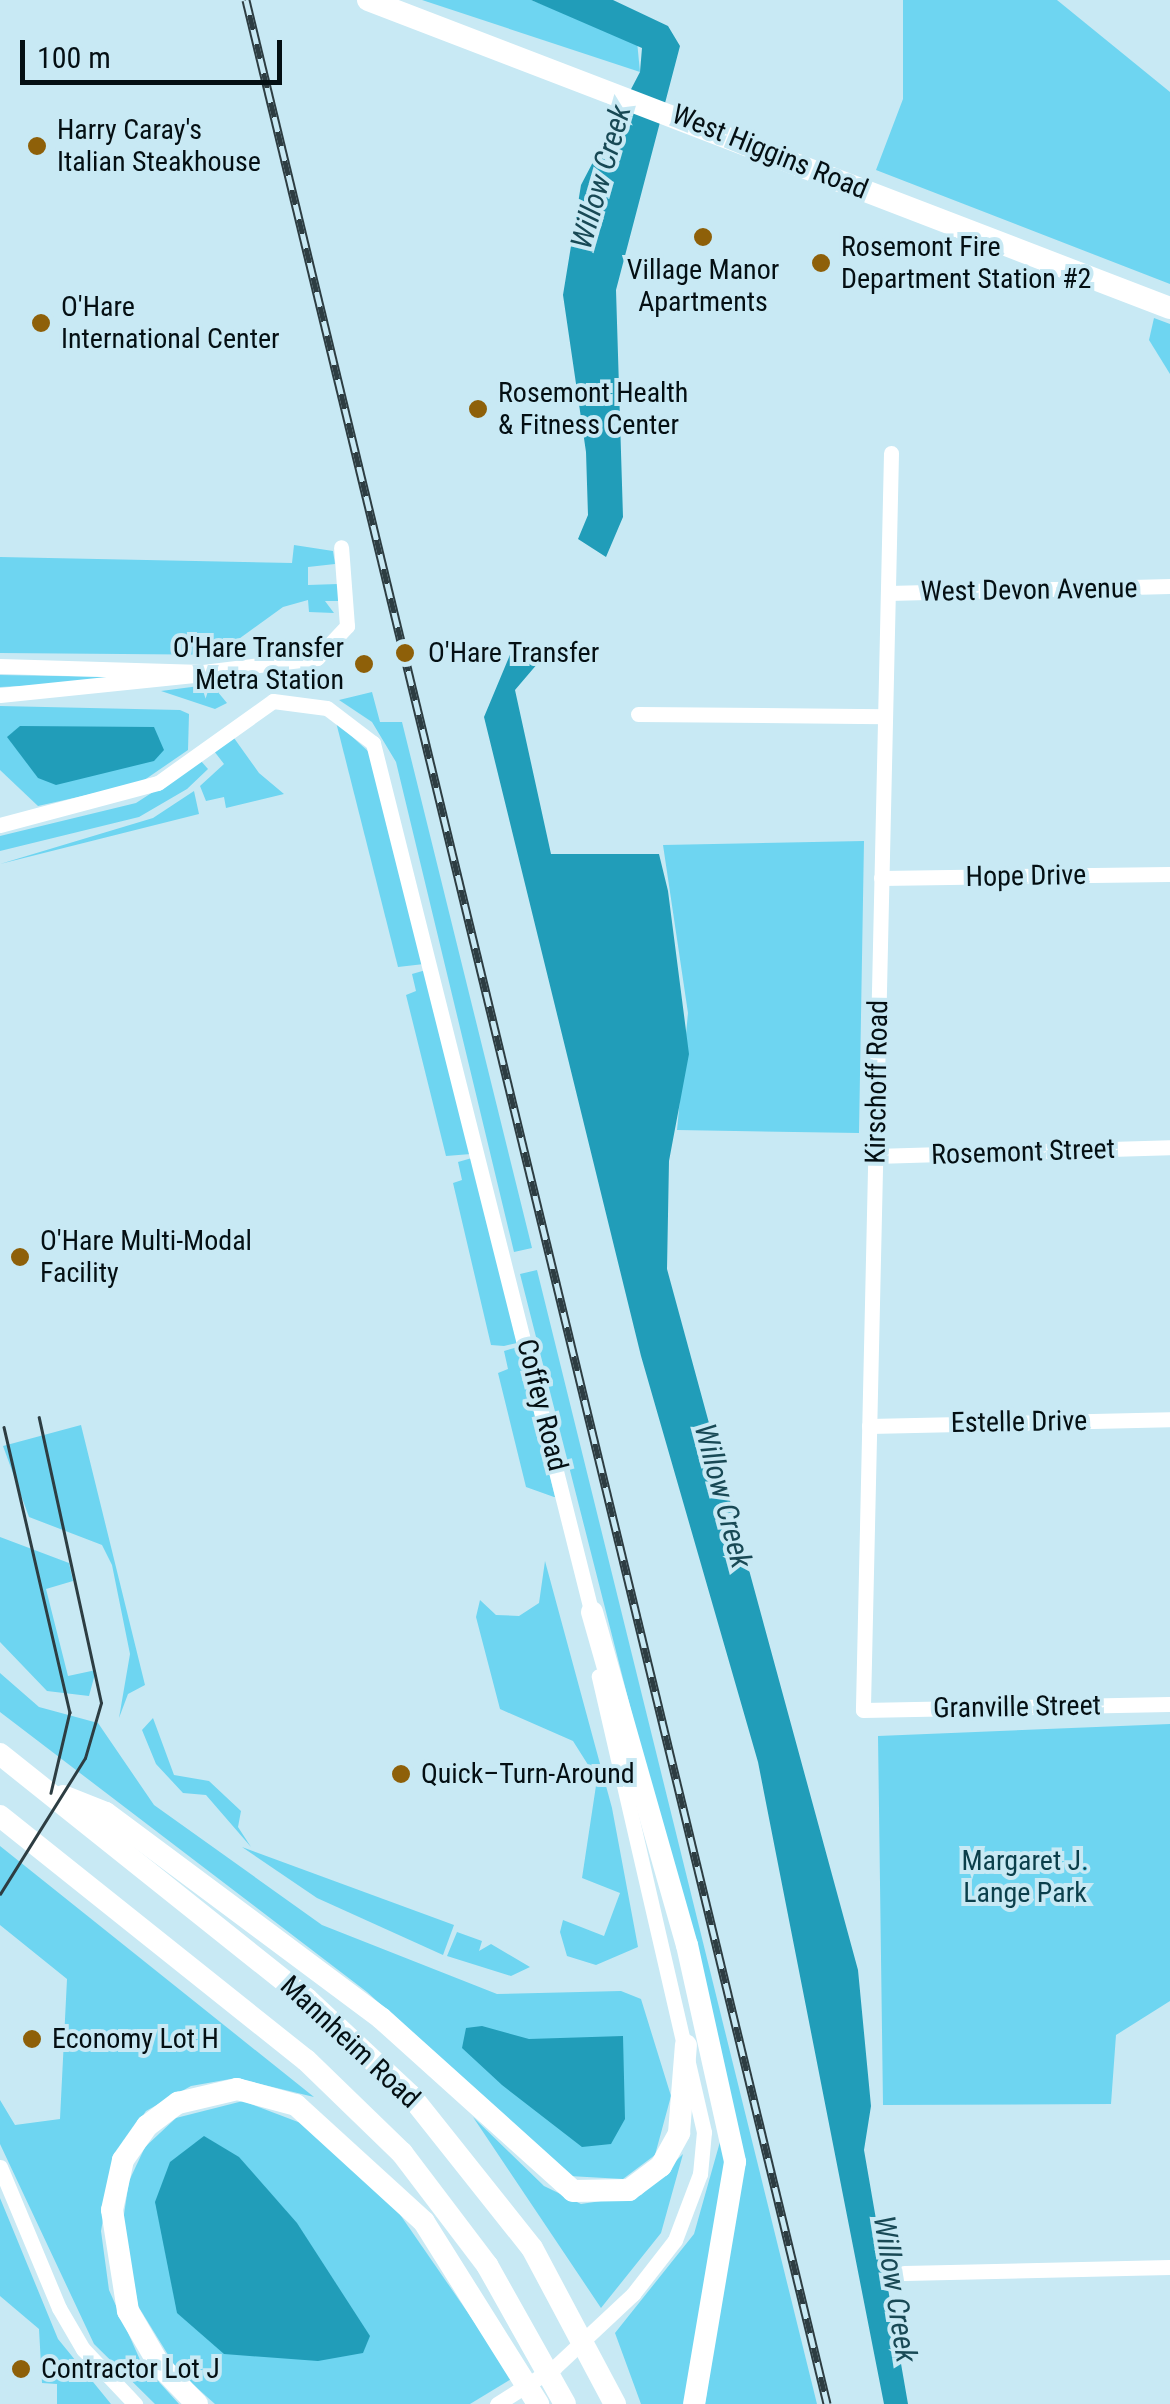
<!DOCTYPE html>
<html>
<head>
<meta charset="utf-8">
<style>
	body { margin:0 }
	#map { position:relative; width:1170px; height:2404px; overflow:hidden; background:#c8e9f4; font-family:"Roboto Condensed",sans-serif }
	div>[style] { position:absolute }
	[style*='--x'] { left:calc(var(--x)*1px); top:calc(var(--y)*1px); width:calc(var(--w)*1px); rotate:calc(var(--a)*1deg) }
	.green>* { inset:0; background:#6ed5f1 }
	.water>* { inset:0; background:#219db9 }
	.street>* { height:15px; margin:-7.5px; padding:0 7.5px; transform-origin:7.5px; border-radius:7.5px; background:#fff }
	.primary>* { height:22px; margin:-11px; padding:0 11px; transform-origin:11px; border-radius:11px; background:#fff }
	.tram>* { height:2.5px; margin:-1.25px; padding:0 1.25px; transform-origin:1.25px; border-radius:1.25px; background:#2d3d42 }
	.rail>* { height:9px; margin-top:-4.5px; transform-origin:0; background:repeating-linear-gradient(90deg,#c8e9f4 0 15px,#2d3d42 0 30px); box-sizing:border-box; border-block:2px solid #2d3d42 }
	.dots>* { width:28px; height:28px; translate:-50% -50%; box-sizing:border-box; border:5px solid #c8e9f4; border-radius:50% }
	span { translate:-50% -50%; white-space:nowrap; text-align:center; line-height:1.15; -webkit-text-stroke:8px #c8e9f4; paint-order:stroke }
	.poi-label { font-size:28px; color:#040f13 }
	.left { translate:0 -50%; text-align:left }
	.right { translate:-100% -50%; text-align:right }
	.street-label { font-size:28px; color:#040f13 }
	.park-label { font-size:28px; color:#0b3f4b }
	.water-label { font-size:30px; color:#184955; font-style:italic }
	.scale { position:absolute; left:20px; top:40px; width:262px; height:45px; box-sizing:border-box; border:5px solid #040f13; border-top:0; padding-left:12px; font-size:30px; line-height:35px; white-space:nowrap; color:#040f13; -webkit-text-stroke:8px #c8e9f4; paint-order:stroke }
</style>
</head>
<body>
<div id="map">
	<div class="green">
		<i style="clip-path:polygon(422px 0,531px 0,637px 41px,640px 72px)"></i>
		<i style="clip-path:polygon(903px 0,1057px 0,1170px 92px,1170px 284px,876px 170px,903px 99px)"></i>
		<i style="clip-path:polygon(1154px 318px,1170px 324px,1170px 374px,1149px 340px)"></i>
		<i style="clip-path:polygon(294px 545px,333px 551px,335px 564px,308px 567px,308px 585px,338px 584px,338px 601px,325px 601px,334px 613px,309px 612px,308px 600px,283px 607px,236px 641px,245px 655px,0 653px,0 557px,292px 563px)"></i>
		<i style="clip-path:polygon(0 675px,111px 677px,112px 682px,0 687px)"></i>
		<i style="clip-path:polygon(230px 682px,249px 688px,217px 691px,227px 703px,215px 709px,161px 691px)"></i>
		<i style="clip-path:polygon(372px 692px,380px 722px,402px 722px,532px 1248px,514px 1252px,396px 762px,372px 722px,339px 700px)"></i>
		<i style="clip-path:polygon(0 706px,180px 710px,189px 714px,188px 750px,140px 783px,38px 806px,0 770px)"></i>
		<i style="clip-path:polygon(336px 722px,369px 752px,424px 964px,398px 967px)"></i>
		<i style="clip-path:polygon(234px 738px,259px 773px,284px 794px,226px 808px,224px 797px,206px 801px,200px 786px,224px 764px,214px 751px)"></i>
		<i style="clip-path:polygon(201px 761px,208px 769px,187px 789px,139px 817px,0 851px,0 836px,136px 803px)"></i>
		<i style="clip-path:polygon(194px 791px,199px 814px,0 864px,153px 818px)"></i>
		<i style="clip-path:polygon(864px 841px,859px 1133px,677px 1130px,688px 1013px,663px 845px)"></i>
		<i style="clip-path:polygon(426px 970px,471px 1154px,446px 1156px,406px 995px,416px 991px,412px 974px)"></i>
		<i style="clip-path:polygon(472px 1158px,517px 1343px,504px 1346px,491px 1345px,453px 1183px,462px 1180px,458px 1162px)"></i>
		<i style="clip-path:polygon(537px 1270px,817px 2404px,705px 2404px,743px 2150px,520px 1274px)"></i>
		<i style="clip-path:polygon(518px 1347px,555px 1497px,554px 1497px,526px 1487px,498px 1373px,508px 1369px,504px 1351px)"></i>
		<i style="clip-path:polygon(81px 1425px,145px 1685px,128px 1694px,119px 1718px,130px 1654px,112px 1565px,102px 1545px,29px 1517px,3px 1446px)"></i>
		<i style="clip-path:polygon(0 1537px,69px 1563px,73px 1581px,46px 1589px,68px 1676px,96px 1670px,89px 1696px,47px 1691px,0 1642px)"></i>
		<i style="clip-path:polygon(545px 1561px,612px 1808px,638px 1947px,596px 1965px,567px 1956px,560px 1932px,563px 1920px,604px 1936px,620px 1893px,582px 1878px,597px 1779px,573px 1741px,500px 1709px,476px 1617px,480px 1600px,496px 1615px,519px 1616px,539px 1603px)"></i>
		<i style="clip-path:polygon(0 1673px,39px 1707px,98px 1723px,154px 1805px,322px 1925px,497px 1994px,621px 1991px,641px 1999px,671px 2096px,655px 2155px,623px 2179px,569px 2176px,367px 1992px,0 1712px)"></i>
		<i style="clip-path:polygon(153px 1718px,174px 1775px,209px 1781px,241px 1811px,238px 1827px,251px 1847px,206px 1795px,183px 1793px,156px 1764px,142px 1730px)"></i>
		<i style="clip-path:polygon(1170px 1724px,1170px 2001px,1116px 2035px,1111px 2104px,883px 2105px,878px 1736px)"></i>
		<i style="clip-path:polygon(0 1846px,314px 2097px,236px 2078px,191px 2086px,146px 2111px,114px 2156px,101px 2231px,109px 2290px,141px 2362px,179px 2404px,155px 2404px,94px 2344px,0 2144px,0 2100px,15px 2125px,60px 2119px,67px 1979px,0 1925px)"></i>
		<i style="clip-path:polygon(242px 1847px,454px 1925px,443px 1955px,317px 1898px)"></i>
		<i style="clip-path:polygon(457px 1932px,482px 1941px,479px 1951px,491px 1944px,530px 1967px,511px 1976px,447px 1956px)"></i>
		<i style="clip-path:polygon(243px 2101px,306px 2125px,390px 2200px,513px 2378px,470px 2404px,215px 2404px,178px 2371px,138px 2306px,123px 2221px,129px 2181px,145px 2147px,176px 2118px)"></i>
		<i style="clip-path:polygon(473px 2117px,544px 2186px,581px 2204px,641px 2195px,683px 2154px,661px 2233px,601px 2308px)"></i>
		<i style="clip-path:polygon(725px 2124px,724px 2191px,684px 2404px,641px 2404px,615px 2333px,694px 2234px)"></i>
		<i style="clip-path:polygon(0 2198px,58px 2339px,111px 2404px,57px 2404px,57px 2384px,42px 2383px,39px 2329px,0 2296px)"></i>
	</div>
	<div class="water">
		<i style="clip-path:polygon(531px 0,613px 0,668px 26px,680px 46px,616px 290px,623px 517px,606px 557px,578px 539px,588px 515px,586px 452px,563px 295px,581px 185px,640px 72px,642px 48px)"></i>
		<i style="clip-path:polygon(517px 638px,544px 656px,515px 690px,551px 854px,659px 854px,668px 891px,689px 1054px,669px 1161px,667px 1269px,858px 1970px,871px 2106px,864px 2150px,908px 2404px,884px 2404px,758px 1762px,641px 1356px,484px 717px)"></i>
		<i style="clip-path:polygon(20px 726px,154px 727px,164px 750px,154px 761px,56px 785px,38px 778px,7px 737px)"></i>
		<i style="clip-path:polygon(482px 2026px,529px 2039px,623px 2036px,625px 2119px,611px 2144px,582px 2147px,502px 2085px,462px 2048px,466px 2028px)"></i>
		<i style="clip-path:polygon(204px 2136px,239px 2157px,297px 2223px,370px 2336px,363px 2353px,318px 2361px,224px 2354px,177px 2313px,155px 2202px,170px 2162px)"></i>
	</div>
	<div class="street">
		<i style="--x:891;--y:453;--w:1257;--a:91.28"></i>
		<i style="--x:863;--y:1710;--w:307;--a:-1.1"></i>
		<i style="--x:888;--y:593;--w:282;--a:-1.4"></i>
		<i style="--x:0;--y:666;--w:203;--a:1.7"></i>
		<i style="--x:203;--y:672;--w:115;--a:-7"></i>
		<i style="--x:317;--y:658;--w:44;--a:-46.8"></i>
		<i style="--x:347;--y:626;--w:79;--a:-94.3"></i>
		<i style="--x:0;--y:695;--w:195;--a:-5.9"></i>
		<i style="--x:638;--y:714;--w:247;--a:0.5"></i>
		<i style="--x:0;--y:825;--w:163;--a:-14.9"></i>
		<i style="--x:158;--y:783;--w:141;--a:-35.5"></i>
		<i style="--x:273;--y:701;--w:54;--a:7.4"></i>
		<i style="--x:327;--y:708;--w:58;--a:37.3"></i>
		<i style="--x:373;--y:743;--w:902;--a:75.89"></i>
		<i style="--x:881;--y:878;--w:289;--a:-0.8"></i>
		<i style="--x:875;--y:1156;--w:295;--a:-1.7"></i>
		<i style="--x:869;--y:1426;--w:301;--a:-1.3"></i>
		<i style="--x:0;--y:2167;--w:153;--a:67.3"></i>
		<i style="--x:59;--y:2308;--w:48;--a:59.7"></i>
		<i style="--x:83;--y:2349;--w:76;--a:46.6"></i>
		<i style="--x:904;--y:2273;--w:266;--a:-1.3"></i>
		<i style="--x:497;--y:2404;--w:69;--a:-32.5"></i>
		<i style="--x:555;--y:2367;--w:107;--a:-43.1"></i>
		<i style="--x:633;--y:2294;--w:68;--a:-52.1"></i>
		<i style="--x:675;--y:2240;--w:71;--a:-69.3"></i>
		<i style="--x:700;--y:2174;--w:42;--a:-84.6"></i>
		<i style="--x:704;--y:2132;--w:468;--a:-103"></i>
	</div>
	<div class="primary">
		<i style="--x:368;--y:0;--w:859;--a:21.01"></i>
		<i style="--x:592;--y:1612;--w:346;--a:74.1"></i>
		<i style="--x:687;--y:1945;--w:222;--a:77.5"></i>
		<i style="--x:735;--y:2162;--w:245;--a:99.6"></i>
		<i style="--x:0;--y:1754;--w:393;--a:38.6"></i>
		<i style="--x:307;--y:1999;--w:142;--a:43"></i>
		<i style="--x:411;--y:2096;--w:194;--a:51.5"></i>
		<i style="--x:532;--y:2248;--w:177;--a:62"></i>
		<i style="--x:63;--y:1796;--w:46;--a:21.6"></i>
		<i style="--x:106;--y:1813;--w:343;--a:36.7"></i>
		<i style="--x:381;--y:2018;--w:258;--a:42"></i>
		<i style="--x:573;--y:2191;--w:56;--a:-1"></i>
		<i style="--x:629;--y:2190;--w:40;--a:-37"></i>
		<i style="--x:661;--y:2166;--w:38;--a:-61"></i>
		<i style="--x:679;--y:2133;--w:88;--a:-85.5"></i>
		<i style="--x:0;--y:1816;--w:391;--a:38.6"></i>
		<i style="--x:306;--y:2060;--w:134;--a:44.1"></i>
		<i style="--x:402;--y:2153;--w:141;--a:52.8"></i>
		<i style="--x:487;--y:2265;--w:159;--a:60.7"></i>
		<i style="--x:197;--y:2404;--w:53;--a:-134.2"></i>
		<i style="--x:160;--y:2366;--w:64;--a:-120.2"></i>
		<i style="--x:128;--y:2311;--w:102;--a:-99"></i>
		<i style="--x:112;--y:2210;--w:51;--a:-77.6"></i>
		<i style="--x:123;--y:2160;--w:42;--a:-54.8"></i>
		<i style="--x:147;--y:2126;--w:39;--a:-37"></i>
		<i style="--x:178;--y:2103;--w:61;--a:-13.3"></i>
		<i style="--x:237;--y:2089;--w:61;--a:15.2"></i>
		<i style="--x:296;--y:2105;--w:173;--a:42.4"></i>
		<i style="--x:424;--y:2222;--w:215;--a:57.9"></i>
	</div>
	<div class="tram">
		<i style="--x:4;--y:1427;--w:293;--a:77"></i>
		<i style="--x:70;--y:1712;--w:83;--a:103.2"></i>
		<i style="--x:0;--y:1894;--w:160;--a:-58"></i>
		<i style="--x:85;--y:1758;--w:57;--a:-73.8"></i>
		<i style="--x:101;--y:1703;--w:292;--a:-102.3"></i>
	</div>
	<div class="rail">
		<i style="--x:246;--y:0;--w:2473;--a:76.41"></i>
	</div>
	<div class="dots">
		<i style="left:37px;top:146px;background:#8e6009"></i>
		<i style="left:703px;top:237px;background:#8e6009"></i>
		<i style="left:821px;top:263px;background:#8e6009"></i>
		<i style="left:41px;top:323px;background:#8e6009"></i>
		<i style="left:478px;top:409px;background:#8e6009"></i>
		<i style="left:405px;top:653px;background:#8e6009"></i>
		<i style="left:364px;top:664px;background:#8e6009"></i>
		<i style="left:20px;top:1257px;background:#8e6009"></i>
		<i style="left:401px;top:1774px;background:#8e6009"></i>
		<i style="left:32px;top:2039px;background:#8e6009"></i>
		<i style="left:21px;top:2369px;background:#8e6009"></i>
	</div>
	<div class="poi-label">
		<span class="left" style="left:57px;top:146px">Harry Caray's<br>Italian Steakhouse</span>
		<span class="left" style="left:841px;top:263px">Rosemont Fire<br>Department Station #2</span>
		<span style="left:703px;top:286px">Village Manor<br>Apartments</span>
		<span class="left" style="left:61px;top:323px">O'Hare<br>International Center</span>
		<span class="left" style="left:498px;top:409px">Rosemont Health<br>&amp; Fitness Center</span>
		<span class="right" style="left:344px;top:664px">O'Hare Transfer<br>Metra Station</span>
		<span class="left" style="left:428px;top:653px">O'Hare Transfer</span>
		<span class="left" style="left:40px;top:1257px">O'Hare Multi-Modal<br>Facility</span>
		<span class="left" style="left:421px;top:1774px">Quick–Turn-Around</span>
		<span class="left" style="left:52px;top:2039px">Economy Lot H</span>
		<span class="left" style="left:41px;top:2369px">Contractor Lot J</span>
	</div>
	<div class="street-label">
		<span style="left:770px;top:152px;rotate:22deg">West Higgins Road</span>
		<span style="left:1029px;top:590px;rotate:-1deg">West Devon Avenue</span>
		<span style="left:1026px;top:876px;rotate:-1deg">Hope Drive</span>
		<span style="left:877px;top:1082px;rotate:-89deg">Kirschoff Road</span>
		<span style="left:1023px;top:1152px;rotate:-2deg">Rosemont Street</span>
		<span style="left:542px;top:1405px;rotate:76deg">Coffey Road</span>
		<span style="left:1019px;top:1422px;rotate:-1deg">Estelle Drive</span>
		<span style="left:1017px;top:1707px;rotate:-1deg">Granville Street</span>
		<span style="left:350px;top:2042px;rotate:43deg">Mannheim Road</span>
	</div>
	<div class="park-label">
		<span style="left:1025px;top:1877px">Margaret J.<br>Lange Park</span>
	</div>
	<div class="water-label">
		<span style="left:601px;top:177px;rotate:-74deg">Willow Creek</span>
		<span style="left:723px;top:1496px;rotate:75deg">Willow Creek</span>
		<span style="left:895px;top:2289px;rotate:81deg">Willow Creek</span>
	</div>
	<div class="scale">100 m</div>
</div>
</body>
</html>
